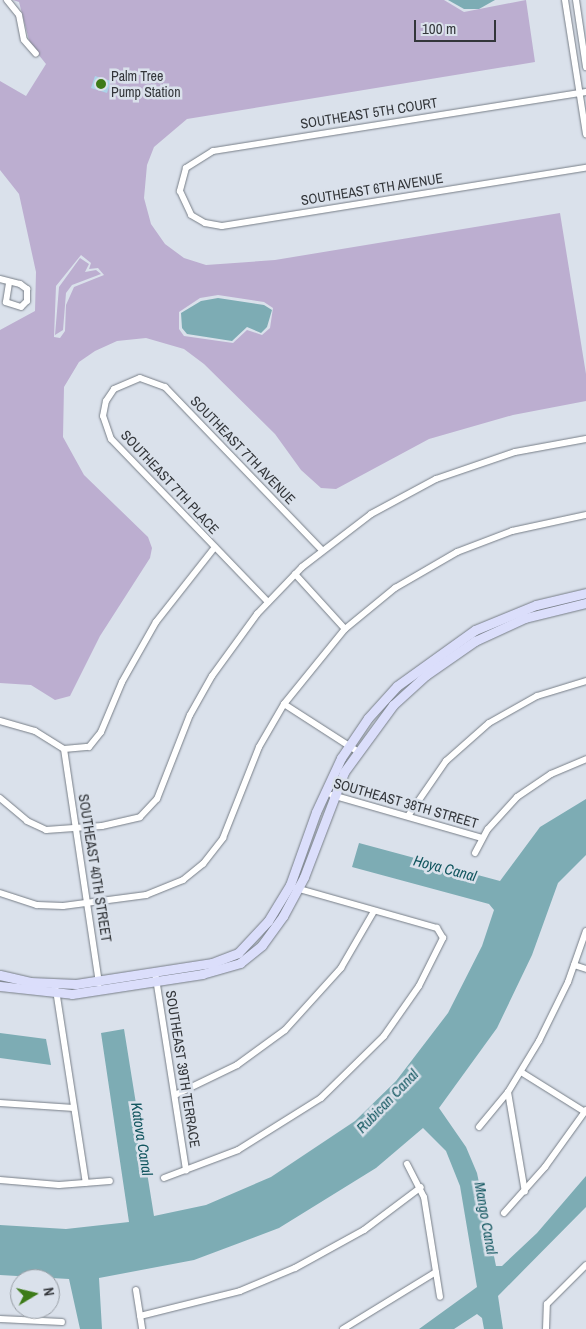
<!DOCTYPE html>
<html>
<head>
<meta charset="utf-8">
<style>
	body { margin:0 }
	#map { position:relative; width:586px; height:1329px; overflow:hidden; background:#dae1eb; font-family:"Archivo Narrow",sans-serif }
	div>[style] { position:absolute }
	[style*='--x'] { left:calc(var(--x)*1px); top:calc(var(--y)*1px); width:calc(var(--w)*1px); rotate:calc(var(--a)*1deg) }
	.green>* { inset:0; background:#bcaed0 }
	.water>* { inset:0; background:#7dacb4 }
	.building>* { inset:0; background:#acd4e9 }
	.roads { filter:drop-shadow(0 0 1px #777e87) drop-shadow(0 0 1px #777e87) }
	.minor>* { height:6px; margin:-3px; padding:0 3px; transform-origin:3px; border-radius:3px; background:#fff }
	.major>* { height:9px; margin:-4.5px; padding:0 4.5px; transform-origin:4.5px; border-radius:4.5px; background:#dbdefb }
	.dots>* { width:14px; height:14px; translate:-50% -50%; box-sizing:border-box; border:2px solid #dae1eb; border-radius:50% }
	span { translate:-50% -50%; white-space:nowrap; text-align:center; line-height:1.15; -webkit-text-stroke:5px #dae1eb; paint-order:stroke }
	.poi-label { font-size:14px; color:#33363a }
	.left { translate:0 -50%; text-align:left }
	.street-label { font-size:14px; color:#33363a }
	.water-label { font-size:15px; color:#12565f; font-style:italic }
	.north { position:absolute; left:10px; top:1269px; width:50px; height:50px; box-sizing:border-box; background:#dae1eb; border:1px solid #979da4; border-radius:50%; rotate:81deg; font-size:14px; font-weight:700; line-height:20px; text-align:center; color:#33363a }
	.north::after { content:''; display:block; margin:auto; width:18px; height:22px; background:#3d7b18; clip-path:polygon(50% 0,100% 100%,50% 72%,0 100%) }
	.scale { position:absolute; left:414px; top:20px; width:82px; height:22px; box-sizing:border-box; border:2px solid #33363a; border-top:0; padding-left:6px; font-size:15px; line-height:18px; white-space:nowrap; color:#33363a; -webkit-text-stroke:4px #dae1eb; paint-order:stroke }
</style>
</head>
<body>
<div id="map">
	<div class="green">
		<i style="clip-path:polygon(evenodd,13px 0,444px 0,464px 12px,526px 0,535px 62px,187px 119px,154px 147px,147px 165px,144px 198px,151px 224px,165px 244px,184px 258px,206px 265px,275px 260px,560px 213px,586px 374px,586px 401px,513px 415px,429px 439px,336px 489px,321px 488px,301px 470px,275px 434px,204px 364px,184px 349px,146px 338px,117px 341px,95px 351px,79px 362px,64px 387px,63px 437px,84px 475px,148px 537px,152px 548px,150px 558px,100px 636px,70px 696px,55px 700px,31px 685px,0 683px,0 330px,35px 311px,36px 272px,19px 194px,0 170px,0 81px,26px 96px,46px 64px,30px 44px,19px 2px,13px 0,81px 255px,91px 263px,89px 269px,98px 268px,104px 275px,74px 287px,66px 305px,65px 331px,60px 338px,54px 337px,56px 286px,81px 255px,13px 0,218px 295px,264px 302px,273px 308px,270px 328px,262px 335px,247px 330px,233px 343px,184px 336px,179px 329px,179px 312px,200px 298px,218px 295px)"></i>
		<i style="clip-path:polygon(80px 258px,89px 264px,85px 272px,96px 270px,101px 274px,72px 285px,66px 293px,63px 330px,55px 335px,59px 287px)"></i>
	</div>
	<div class="water">
		<i style="clip-path:polygon(448px 0,495px 0,479px 9px,464px 9px)"></i>
		<i style="clip-path:polygon(218px 298px,264px 305px,272px 310px,267px 327px,261px 333px,247px 327px,232px 341px,187px 334px,182px 328px,181px 313px,201px 301px)"></i>
		<i style="clip-path:polygon(586px 799px,586px 855px,558px 883px,532px 955px,497px 1028px,439px 1108px,466px 1147px,477px 1173px,496px 1266px,502px 1266px,537px 1233px,586px 1176px,586px 1207px,498px 1296px,503px 1329px,484px 1329px,482px 1318px,477px 1314px,454px 1329px,419px 1329px,477px 1287px,460px 1186px,446px 1151px,423px 1128px,376px 1168px,279px 1228px,194px 1260px,99px 1278px,102px 1329px,80px 1329px,69px 1279px,0 1275px,0 1225px,66px 1229px,129px 1222px,101px 1033px,124px 1029px,154px 1216px,206px 1205px,271px 1177px,355px 1121px,396px 1081px,448px 1013px,482px 946px,494px 910px,489px 904px,352px 867px,359px 843px,500px 881px,540px 827px)"></i>
		<i style="clip-path:polygon(0 1033px,46px 1039px,51px 1065px,0 1058px)"></i>
	</div>
	<div class="building">
		<i style="clip-path:polygon(95px 76px,111px 81px,107px 93px,91px 88px)"></i>
	</div>
	<div class="roads">
		<div class="minor">
			<i style="--x:7;--y:0;--w:19;--a:51"></i>
			<i style="--x:19;--y:15;--w:25;--a:79"></i>
			<i style="--x:24;--y:40;--w:18;--a:49"></i>
			<i style="--x:565;--y:0;--w:136;--a:81.1"></i>
			<i style="--x:576;--y:0;--w:68;--a:81.5"></i>
			<i style="--x:586;--y:92;--w:378;--a:171"></i>
			<i style="--x:213;--y:151;--w:32;--a:148"></i>
			<i style="--x:186;--y:168;--w:24;--a:105"></i>
			<i style="--x:180;--y:191;--w:26;--a:65"></i>
			<i style="--x:191;--y:215;--w:16;--a:30"></i>
			<i style="--x:205;--y:223;--w:17;--a:10"></i>
			<i style="--x:222;--y:226;--w:369;--a:-9.1"></i>
			<i style="--x:0;--y:279;--w:21;--a:14"></i>
			<i style="--x:20;--y:284;--w:9;--a:36"></i>
			<i style="--x:27;--y:289;--w:12;--a:90"></i>
			<i style="--x:27;--y:301;--w:8;--a:135"></i>
			<i style="--x:21;--y:307;--w:16;--a:-162"></i>
			<i style="--x:6;--y:302;--w:20;--a:-81"></i>
			<i style="--x:295;--y:574;--w:74;--a:47.7"></i>
			<i style="--x:268;--y:602;--w:226;--a:-133.9"></i>
			<i style="--x:111;--y:439;--w:24;--a:-109"></i>
			<i style="--x:103;--y:416;--w:15;--a:-79"></i>
			<i style="--x:106;--y:401;--w:14;--a:-56"></i>
			<i style="--x:114;--y:389;--w:28;--a:-23"></i>
			<i style="--x:140;--y:378;--w:27;--a:20"></i>
			<i style="--x:165;--y:387;--w:226;--a:46.1"></i>
			<i style="--x:284;--y:704;--w:87;--a:32.8"></i>
			<i style="--x:0;--y:721;--w:36;--a:16"></i>
			<i style="--x:35;--y:731;--w:34;--a:32"></i>
			<i style="--x:64;--y:749;--w:25;--a:-5"></i>
			<i style="--x:89;--y:747;--w:19;--a:-51"></i>
			<i style="--x:101;--y:732;--w:54;--a:-67.2"></i>
			<i style="--x:122;--y:682;--w:69;--a:-60.5"></i>
			<i style="--x:156;--y:622;--w:95;--a:-51.8"></i>
			<i style="--x:64;--y:749;--w:237;--a:81.5"></i>
			<i style="--x:332;--y:795;--w:156;--a:16"></i>
			<i style="--x:0;--y:798;--w:35;--a:40"></i>
			<i style="--x:27;--y:821;--w:21;--a:25"></i>
			<i style="--x:46;--y:830;--w:56;--a:-4.1"></i>
			<i style="--x:102;--y:826;--w:39;--a:-13"></i>
			<i style="--x:140;--y:817;--w:25;--a:-47"></i>
			<i style="--x:157;--y:799;--w:90;--a:-68.6"></i>
			<i style="--x:190;--y:715;--w:45;--a:-60.6"></i>
			<i style="--x:212;--y:676;--w:77;--a:-54"></i>
			<i style="--x:257;--y:614;--w:65;--a:-46.2"></i>
			<i style="--x:302;--y:567;--w:87;--a:-37.5"></i>
			<i style="--x:371;--y:514;--w:74;--a:-28.3"></i>
			<i style="--x:436;--y:479;--w:83;--a:-18.9"></i>
			<i style="--x:515;--y:452;--w:72;--a:-10.4"></i>
			<i style="--x:408;--y:816;--w:67;--a:-55.4"></i>
			<i style="--x:446;--y:761;--w:57;--a:-41.5"></i>
			<i style="--x:489;--y:723;--w:55;--a:-29.4"></i>
			<i style="--x:537;--y:696;--w:51;--a:-17"></i>
			<i style="--x:475;--y:853;--w:27;--a:-62"></i>
			<i style="--x:488;--y:829;--w:43;--a:-47.8"></i>
			<i style="--x:517;--y:797;--w:41;--a:-34.1"></i>
			<i style="--x:551;--y:774;--w:38;--a:-23"></i>
			<i style="--x:0;--y:893;--w:39;--a:18"></i>
			<i style="--x:37;--y:905;--w:26;--a:2"></i>
			<i style="--x:63;--y:906;--w:84;--a:-7.5"></i>
			<i style="--x:146;--y:895;--w:40;--a:-22"></i>
			<i style="--x:183;--y:880;--w:26;--a:-39"></i>
			<i style="--x:203;--y:864;--w:33;--a:-52"></i>
			<i style="--x:223;--y:838;--w:98;--a:-68.4"></i>
			<i style="--x:259;--y:747;--w:50;--a:-59.8"></i>
			<i style="--x:284;--y:704;--w:97;--a:-50.9"></i>
			<i style="--x:345;--y:629;--w:65;--a:-39.4"></i>
			<i style="--x:395;--y:588;--w:72;--a:-30.1"></i>
			<i style="--x:457;--y:552;--w:59;--a:-20.9"></i>
			<i style="--x:512;--y:531;--w:76;--a:-12.2"></i>
			<i style="--x:574;--y:965;--w:13;--a:18"></i>
			<i style="--x:155;--y:972;--w:201;--a:81.1"></i>
			<i style="--x:56;--y:990;--w:195;--a:81.2"></i>
			<i style="--x:521;--y:1072;--w:75;--a:32"></i>
			<i style="--x:508;--y:1092;--w:101;--a:80.4"></i>
			<i style="--x:175;--y:1095;--w:69;--a:-25.8"></i>
			<i style="--x:237;--y:1065;--w:59;--a:-36.1"></i>
			<i style="--x:285;--y:1030;--w:84;--a:-47.9"></i>
			<i style="--x:341;--y:968;--w:66;--a:-59.9"></i>
			<i style="--x:0;--y:1103;--w:74;--a:3.9"></i>
			<i style="--x:479;--y:1127;--w:45;--a:-50.4"></i>
			<i style="--x:508;--y:1092;--w:60;--a:-58.7"></i>
			<i style="--x:539;--y:1041;--w:66;--a:-63.8"></i>
			<i style="--x:568;--y:982;--w:54;--a:-70.6"></i>
			<i style="--x:407;--y:1164;--w:37;--a:63"></i>
			<i style="--x:424;--y:1197;--w:101;--a:80.9"></i>
			<i style="--x:164;--y:1178;--w:79;--a:-20.7"></i>
			<i style="--x:238;--y:1150;--w:98;--a:-32.1"></i>
			<i style="--x:321;--y:1098;--w:88;--a:-44.5"></i>
			<i style="--x:384;--y:1036;--w:61;--a:-55"></i>
			<i style="--x:419;--y:986;--w:54;--a:-63.4"></i>
			<i style="--x:443;--y:938;--w:12;--a:-121"></i>
			<i style="--x:437;--y:928;--w:147;--a:-164.2"></i>
			<i style="--x:0;--y:1180;--w:59;--a:4.8"></i>
			<i style="--x:59;--y:1185;--w:51;--a:-4.5"></i>
			<i style="--x:504;--y:1213;--w:62;--a:-48.3"></i>
			<i style="--x:545;--y:1167;--w:70;--a:-54.3"></i>
			<i style="--x:136;--y:1290;--w:39;--a:81"></i>
			<i style="--x:140;--y:1316;--w:103;--a:-14"></i>
			<i style="--x:240;--y:1291;--w:60;--a:-22.7"></i>
			<i style="--x:295;--y:1268;--w:79;--a:-28.8"></i>
			<i style="--x:364;--y:1230;--w:71;--a:-37"></i>
			<i style="--x:0;--y:1319;--w:62;--a:2.8"></i>
			<i style="--x:343;--y:1329;--w:109;--a:-31.5"></i>
			<i style="--x:546;--y:1329;--w:25;--a:-88"></i>
			<i style="--x:547;--y:1304;--w:55;--a:-45"></i>
		</div>
		<div class="major">
			<i style="--x:0;--y:975;--w:31;--a:13"></i>
			<i style="--x:30;--y:982;--w:46;--a:2.5"></i>
			<i style="--x:76;--y:984;--w:138;--a:-8.8"></i>
			<i style="--x:212;--y:963;--w:28;--a:-21"></i>
			<i style="--x:238;--y:953;--w:44;--a:-46.8"></i>
			<i style="--x:268;--y:921;--w:42;--a:-58.6"></i>
			<i style="--x:290;--y:885;--w:77;--a:-70.4"></i>
			<i style="--x:316;--y:812;--w:60;--a:-65.2"></i>
			<i style="--x:341;--y:758;--w:48;--a:-56"></i>
			<i style="--x:368;--y:718;--w:43;--a:-47.8"></i>
			<i style="--x:397;--y:686;--w:96;--a:-35.7"></i>
			<i style="--x:475;--y:630;--w:66;--a:-22.3"></i>
			<i style="--x:536;--y:605;--w:51;--a:-13.5"></i>
			<i style="--x:0;--y:986;--w:72;--a:6.3"></i>
			<i style="--x:72;--y:994;--w:132;--a:-8.7"></i>
			<i style="--x:202;--y:974;--w:40;--a:-16"></i>
			<i style="--x:240;--y:963;--w:28;--a:-39"></i>
			<i style="--x:262;--y:945;--w:36;--a:-54"></i>
			<i style="--x:283;--y:916;--w:44;--a:-61.7"></i>
			<i style="--x:304;--y:877;--w:112;--a:-69.1"></i>
			<i style="--x:344;--y:772;--w:83;--a:-53.8"></i>
			<i style="--x:393;--y:705;--w:45;--a:-42.3"></i>
			<i style="--x:426;--y:675;--w:60;--a:-34.8"></i>
			<i style="--x:475;--y:641;--w:55;--a:-24.7"></i>
			<i style="--x:525;--y:618;--w:63;--a:-13.8"></i>
		</div>
	</div>
	<div class="dots">
		<i style="left:101px;top:84px;background:#3d7b18"></i>
	</div>
	<div class="poi-label">
		<span class="left" style="left:111px;top:84px">Palm Tree<br>Pump Station</span>
	</div>
	<div class="street-label">
		<span style="left:369px;top:113px;rotate:-9deg">SOUTHEAST 5TH COURT</span>
		<span style="left:372px;top:189px;rotate:-9deg">SOUTHEAST 6TH AVENUE</span>
		<span style="left:243px;top:450px;rotate:46deg">SOUTHEAST 7TH AVENUE</span>
		<span style="left:170px;top:482px;rotate:47deg">SOUTHEAST 7TH PLACE</span>
		<span style="left:406px;top:803px;rotate:16deg">SOUTHEAST 38TH STREET</span>
		<span style="left:95px;top:868px;rotate:81deg">SOUTHEAST 40TH STREET</span>
		<span style="left:183px;top:1069px;rotate:81deg">SOUTHEAST 39TH TERRACE</span>
	</div>
	<div class="water-label">
		<span style="left:445px;top:868px;rotate:15deg">Hoya Canal</span>
		<span style="left:387px;top:1101px;rotate:-46deg">Rubican Canal</span>
		<span style="left:142px;top:1139px;rotate:81deg">Katova Canal</span>
		<span style="left:486px;top:1218px;rotate:80deg">Mango Canal</span>
	</div>
	<div class="north">N</div>
	<div class="scale">100 m</div>
</div>
</body>
</html>
